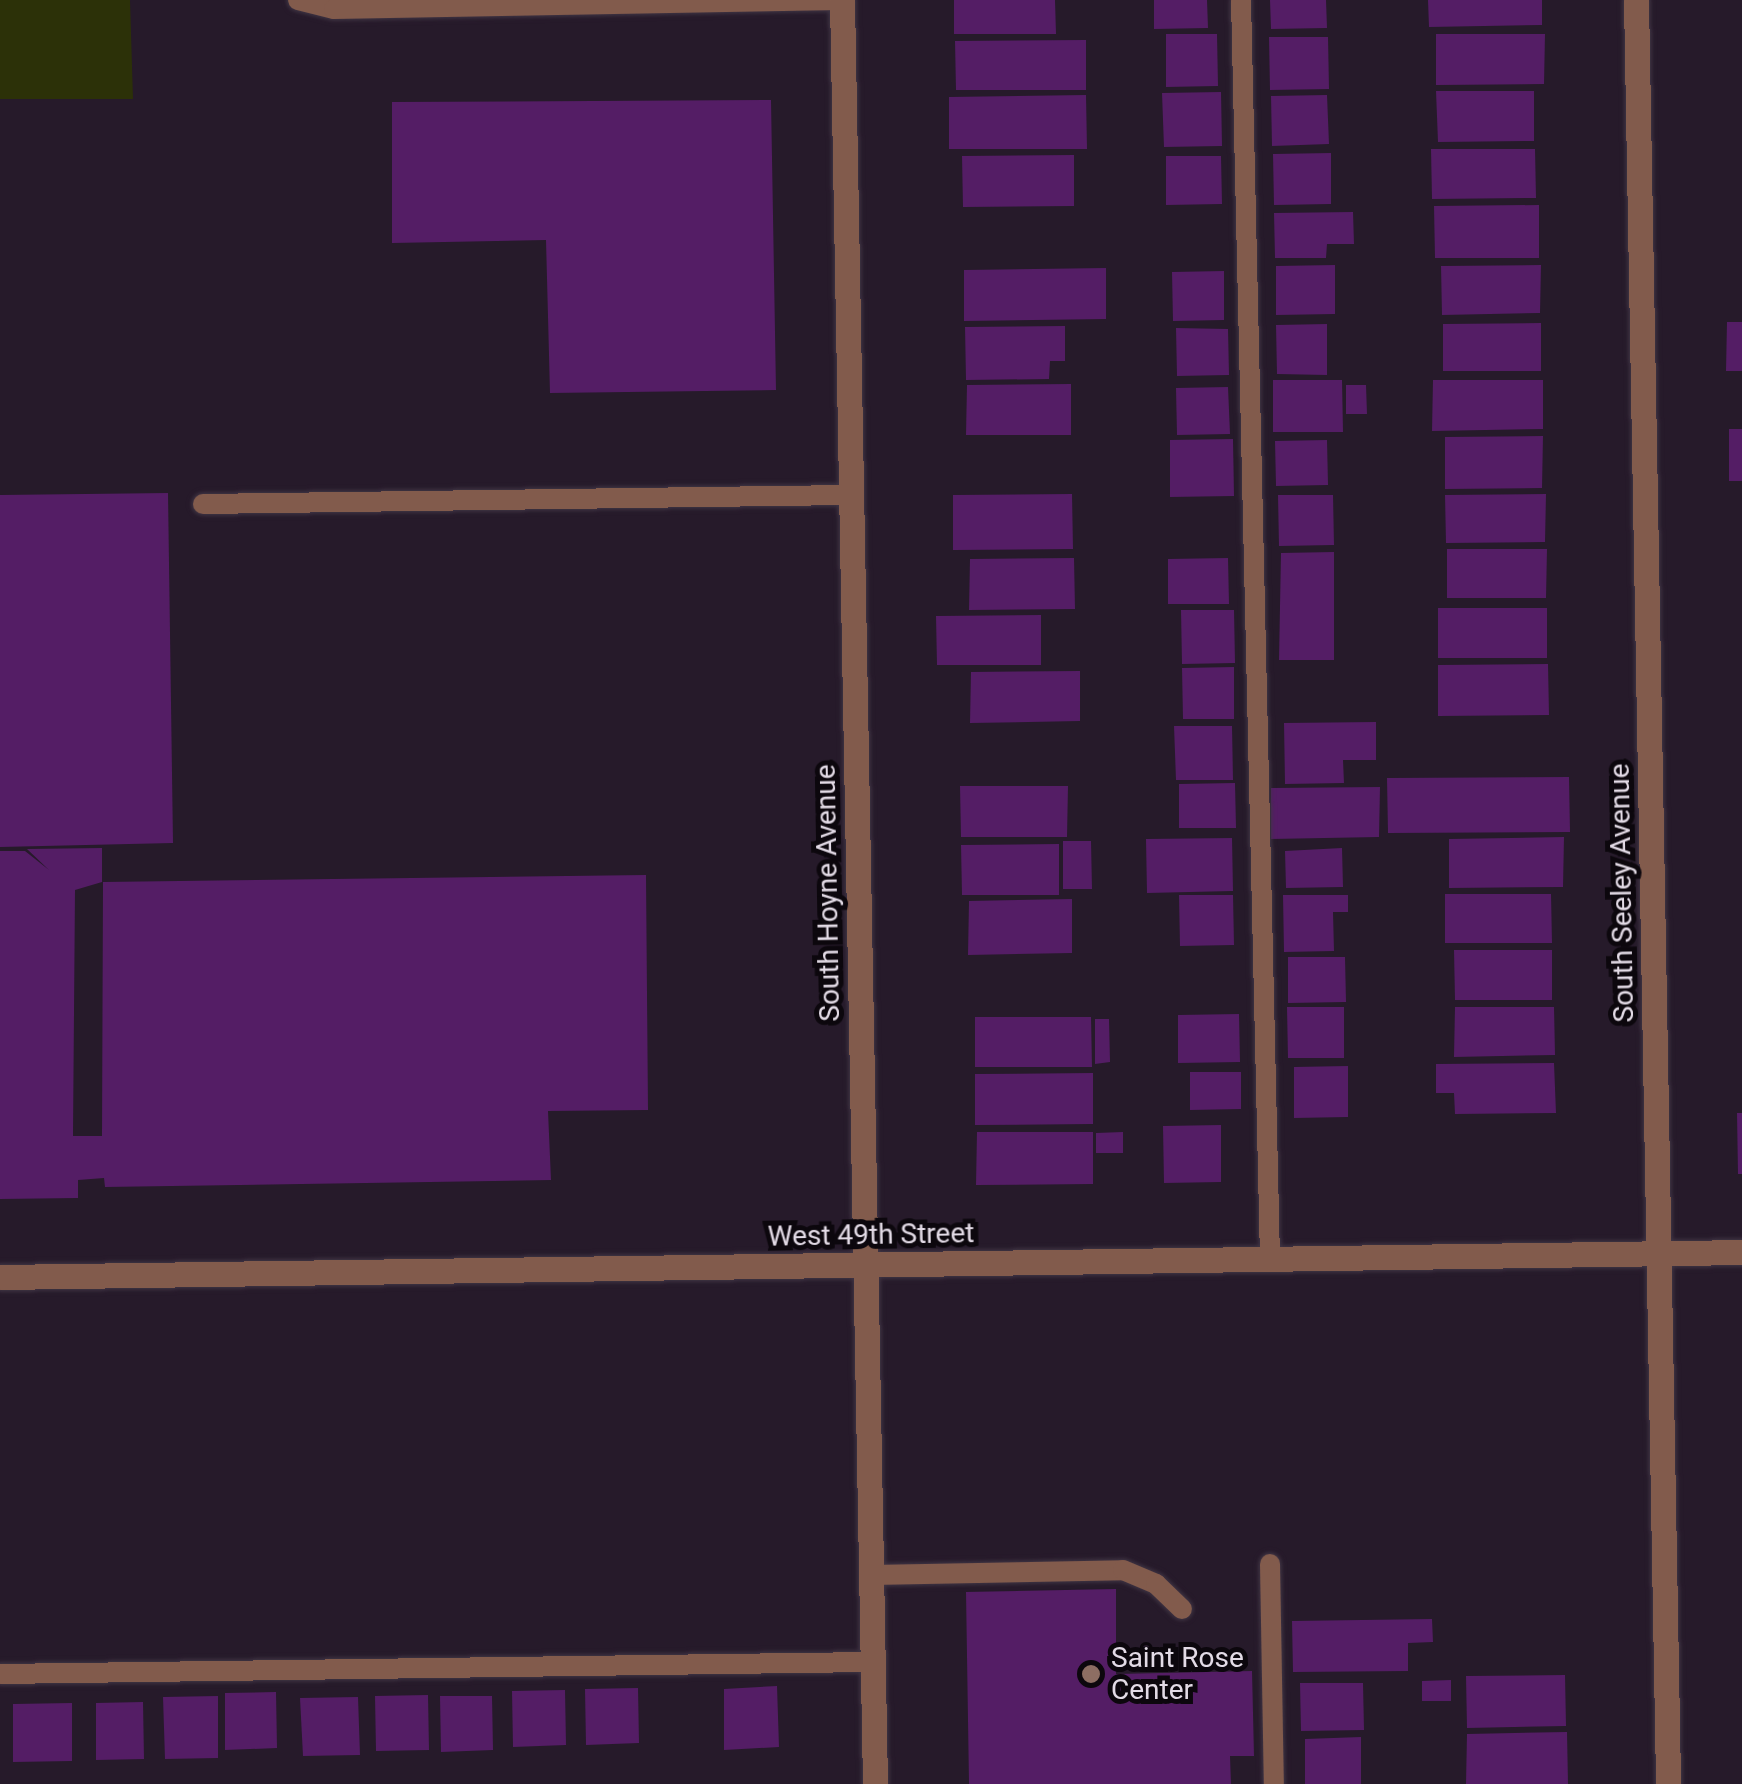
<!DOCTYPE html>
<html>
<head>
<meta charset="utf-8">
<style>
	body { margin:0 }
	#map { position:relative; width:1742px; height:1784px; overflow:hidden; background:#261a2a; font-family:Roboto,sans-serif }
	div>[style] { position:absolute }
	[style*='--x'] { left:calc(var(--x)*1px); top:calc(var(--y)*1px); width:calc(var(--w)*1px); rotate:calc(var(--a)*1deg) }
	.green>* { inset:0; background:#2c3108 }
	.building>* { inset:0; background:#541d65 }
	.roads { filter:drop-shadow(0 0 2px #403544) drop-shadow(0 0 2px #403544) }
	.lane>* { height:20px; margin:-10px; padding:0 10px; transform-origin:10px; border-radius:10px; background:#825b4c }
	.street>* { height:25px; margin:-12.5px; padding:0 12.5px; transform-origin:12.5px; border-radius:12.5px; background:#825b4c }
	.dots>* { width:28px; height:28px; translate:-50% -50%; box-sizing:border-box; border:5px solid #0c070d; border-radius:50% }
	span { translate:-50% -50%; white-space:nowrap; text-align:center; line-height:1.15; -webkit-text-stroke:10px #0c070d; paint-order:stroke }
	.street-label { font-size:28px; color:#e3dbe6 }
	.poi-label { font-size:28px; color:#e3dbe6 }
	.left { translate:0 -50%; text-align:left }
</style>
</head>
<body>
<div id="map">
	<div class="green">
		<i style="clip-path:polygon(0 0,130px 0,133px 99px,0 99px)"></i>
	</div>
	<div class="building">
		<i style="clip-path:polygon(954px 0,1055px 0,1056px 34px,954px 34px)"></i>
		<i style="clip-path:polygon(1154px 0,1207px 0,1208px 28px,1154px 29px)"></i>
		<i style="clip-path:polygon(1270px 0,1326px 0,1327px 28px,1271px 29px)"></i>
		<i style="clip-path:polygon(1428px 0,1542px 0,1542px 25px,1429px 27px)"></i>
		<i style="clip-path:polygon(1166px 34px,1217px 34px,1218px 86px,1166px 87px)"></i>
		<i style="clip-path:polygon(1436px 34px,1545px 34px,1544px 84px,1436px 85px)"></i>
		<i style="clip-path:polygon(1269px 37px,1328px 37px,1329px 89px,1270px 90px)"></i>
		<i style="clip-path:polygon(1086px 40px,1086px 90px,956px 90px,955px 41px)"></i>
		<i style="clip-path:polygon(1436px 91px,1534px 91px,1534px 141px,1438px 142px)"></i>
		<i style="clip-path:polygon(1221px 92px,1222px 146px,1164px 147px,1162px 93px)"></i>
		<i style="clip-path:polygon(1086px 95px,1087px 149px,949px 149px,949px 97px)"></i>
		<i style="clip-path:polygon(1327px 95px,1329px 144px,1272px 146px,1271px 96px)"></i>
		<i style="clip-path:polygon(771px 100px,776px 390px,550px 393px,546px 240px,392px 243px,392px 102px)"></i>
		<i style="clip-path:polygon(1431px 149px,1535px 149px,1536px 198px,1432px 199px)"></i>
		<i style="clip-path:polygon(1331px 153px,1331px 204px,1274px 205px,1273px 154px)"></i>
		<i style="clip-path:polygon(1074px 155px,1074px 206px,963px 207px,962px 156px)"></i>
		<i style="clip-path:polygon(1166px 156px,1221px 156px,1222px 204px,1166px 205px)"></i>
		<i style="clip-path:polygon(1539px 205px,1539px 258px,1435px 258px,1434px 206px)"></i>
		<i style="clip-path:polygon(1353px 212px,1354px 244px,1327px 244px,1326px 258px,1275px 258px,1274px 213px)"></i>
		<i style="clip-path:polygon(1335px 265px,1335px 314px,1276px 315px,1276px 266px)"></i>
		<i style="clip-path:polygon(1541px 265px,1540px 313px,1442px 315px,1441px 266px)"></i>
		<i style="clip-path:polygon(1106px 268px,1106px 319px,964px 321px,964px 270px)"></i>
		<i style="clip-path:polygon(1224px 271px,1224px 320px,1173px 321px,1172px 272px)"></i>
		<i style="clip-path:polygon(1727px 322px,1742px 322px,1742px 371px,1726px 371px)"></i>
		<i style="clip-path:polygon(1541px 323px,1541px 371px,1443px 371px,1443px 324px)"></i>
		<i style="clip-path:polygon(1327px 324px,1327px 375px,1277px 374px,1276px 325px)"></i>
		<i style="clip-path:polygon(1065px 326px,1065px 361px,1050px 361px,1049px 379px,966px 380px,965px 327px)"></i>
		<i style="clip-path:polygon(1176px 328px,1228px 329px,1229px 375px,1177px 376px)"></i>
		<i style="clip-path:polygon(1273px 380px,1342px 380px,1343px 432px,1273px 432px)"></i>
		<i style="clip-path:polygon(1433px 380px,1543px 380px,1543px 429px,1432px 431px)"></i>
		<i style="clip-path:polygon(1071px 384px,1071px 435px,966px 435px,967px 385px)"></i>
		<i style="clip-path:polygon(1346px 385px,1366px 385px,1367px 414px,1346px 414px)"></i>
		<i style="clip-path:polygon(1228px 387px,1230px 434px,1177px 435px,1176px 388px)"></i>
		<i style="clip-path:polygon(1729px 429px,1742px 429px,1742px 481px,1729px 481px)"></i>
		<i style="clip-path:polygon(1543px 436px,1542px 488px,1445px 489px,1445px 437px)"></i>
		<i style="clip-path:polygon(1233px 439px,1234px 496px,1170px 497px,1170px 440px)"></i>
		<i style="clip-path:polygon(1327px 440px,1328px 485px,1276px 486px,1275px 441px)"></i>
		<i style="clip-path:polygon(168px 493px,173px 843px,0 847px,0 495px)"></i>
		<i style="clip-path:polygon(1072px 494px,1073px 549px,953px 550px,953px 495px)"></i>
		<i style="clip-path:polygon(1546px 494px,1545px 542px,1446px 543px,1445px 495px)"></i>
		<i style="clip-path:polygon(1278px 495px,1333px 495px,1334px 545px,1279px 546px)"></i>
		<i style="clip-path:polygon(1447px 549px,1547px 549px,1546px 598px,1447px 598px)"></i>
		<i style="clip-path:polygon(1334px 552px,1334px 660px,1279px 660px,1281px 553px)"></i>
		<i style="clip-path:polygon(1074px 558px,1075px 609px,969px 610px,970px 559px)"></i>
		<i style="clip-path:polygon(1228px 558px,1229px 604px,1168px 604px,1168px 559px)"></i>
		<i style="clip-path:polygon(1438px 608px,1547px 608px,1547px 658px,1438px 658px)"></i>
		<i style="clip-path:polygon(1181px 610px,1234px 610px,1235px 663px,1182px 664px)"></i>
		<i style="clip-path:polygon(1041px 615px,1041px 665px,937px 665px,936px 616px)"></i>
		<i style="clip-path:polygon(1548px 664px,1549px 715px,1438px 716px,1438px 665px)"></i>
		<i style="clip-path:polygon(1234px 667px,1234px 719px,1183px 719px,1182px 668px)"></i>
		<i style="clip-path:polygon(1080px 671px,1080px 721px,970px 723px,971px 672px)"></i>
		<i style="clip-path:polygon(1376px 722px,1376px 760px,1343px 760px,1344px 783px,1285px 784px,1284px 723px)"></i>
		<i style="clip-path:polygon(1174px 726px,1232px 726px,1233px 780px,1176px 780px)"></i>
		<i style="clip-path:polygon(1569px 777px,1570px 832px,1388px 833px,1387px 778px)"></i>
		<i style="clip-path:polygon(1235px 783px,1236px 828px,1179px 828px,1179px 784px)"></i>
		<i style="clip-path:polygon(960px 786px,1068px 786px,1067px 837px,961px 837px)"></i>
		<i style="clip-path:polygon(1380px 787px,1379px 837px,1271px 839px,1271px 788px)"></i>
		<i style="clip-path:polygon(1564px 837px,1563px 887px,1449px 888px,1449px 839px)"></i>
		<i style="clip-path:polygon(1232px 838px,1233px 891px,1147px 893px,1146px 839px)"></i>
		<i style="clip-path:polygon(1063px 841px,1091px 841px,1092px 889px,1063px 889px)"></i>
		<i style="clip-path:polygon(1059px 844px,1059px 895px,962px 895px,961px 845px)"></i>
		<i style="clip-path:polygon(102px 848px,102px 882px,75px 890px,73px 1136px,102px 1136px,103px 882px,646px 875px,648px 1110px,548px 1111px,551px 1180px,105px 1187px,104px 1178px,78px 1180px,78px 1198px,0 1199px,0 851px,25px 851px,49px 870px,27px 849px)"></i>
		<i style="clip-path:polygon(1342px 848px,1343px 887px,1286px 888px,1285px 851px)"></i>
		<i style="clip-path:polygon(1445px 894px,1551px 894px,1552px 943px,1445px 943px)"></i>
		<i style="clip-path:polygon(1179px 895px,1233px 895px,1234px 945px,1180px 946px)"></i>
		<i style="clip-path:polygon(1283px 895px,1348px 895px,1348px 912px,1333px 912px,1334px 951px,1284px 952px)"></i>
		<i style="clip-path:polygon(1072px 899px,1072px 953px,968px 955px,969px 901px)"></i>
		<i style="clip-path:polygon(1454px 950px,1552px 950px,1552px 1000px,1455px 1000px)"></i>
		<i style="clip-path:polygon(1288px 957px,1345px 957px,1346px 1002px,1288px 1003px)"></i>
		<i style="clip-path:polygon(1287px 1007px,1344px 1007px,1344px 1058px,1288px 1058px)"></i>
		<i style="clip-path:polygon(1455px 1007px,1554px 1007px,1555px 1055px,1454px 1057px)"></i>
		<i style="clip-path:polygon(1239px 1014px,1240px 1062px,1178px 1063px,1178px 1015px)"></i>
		<i style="clip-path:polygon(975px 1017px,1091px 1017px,1092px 1067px,975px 1067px)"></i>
		<i style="clip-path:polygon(1095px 1019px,1109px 1019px,1110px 1062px,1095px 1064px)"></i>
		<i style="clip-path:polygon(1554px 1063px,1556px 1113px,1455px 1114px,1454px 1093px,1436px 1093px,1436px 1064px)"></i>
		<i style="clip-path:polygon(1348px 1066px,1348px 1117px,1294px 1118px,1294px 1067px)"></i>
		<i style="clip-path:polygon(1190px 1072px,1241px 1072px,1241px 1109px,1190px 1110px)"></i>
		<i style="clip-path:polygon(1093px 1073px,1093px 1124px,975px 1125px,975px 1074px)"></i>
		<i style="clip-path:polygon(1737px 1113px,1742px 1113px,1742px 1174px,1738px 1174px)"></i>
		<i style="clip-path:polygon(1221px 1125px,1221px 1182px,1164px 1183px,1163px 1126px)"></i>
		<i style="clip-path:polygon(977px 1132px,1093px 1132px,1093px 1184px,976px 1185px)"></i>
		<i style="clip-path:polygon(1123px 1132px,1123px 1153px,1096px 1153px,1096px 1133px)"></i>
		<i style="clip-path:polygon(1116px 1589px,1116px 1674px,1252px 1671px,1254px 1756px,1230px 1756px,1231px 1784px,969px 1784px,966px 1592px)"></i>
		<i style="clip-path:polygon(1432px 1619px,1433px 1642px,1408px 1643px,1408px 1671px,1293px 1672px,1292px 1621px)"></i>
		<i style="clip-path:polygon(1565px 1675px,1566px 1726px,1467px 1728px,1466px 1676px)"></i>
		<i style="clip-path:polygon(1451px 1680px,1451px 1701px,1422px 1701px,1422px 1681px)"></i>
		<i style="clip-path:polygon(1300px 1683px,1363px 1683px,1364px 1730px,1301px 1731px)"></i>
		<i style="clip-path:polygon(777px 1686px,779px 1747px,724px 1750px,724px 1689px)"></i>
		<i style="clip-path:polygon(638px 1688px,639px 1743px,586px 1745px,585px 1689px)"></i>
		<i style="clip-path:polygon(565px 1690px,566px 1745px,513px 1747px,512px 1691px)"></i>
		<i style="clip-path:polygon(276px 1692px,277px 1748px,225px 1750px,225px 1693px)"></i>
		<i style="clip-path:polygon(428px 1695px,429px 1750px,376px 1751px,375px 1696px)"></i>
		<i style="clip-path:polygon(218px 1696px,218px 1758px,165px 1759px,163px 1697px)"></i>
		<i style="clip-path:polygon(440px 1696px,492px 1696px,493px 1750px,441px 1752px)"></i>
		<i style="clip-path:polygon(358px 1697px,360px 1755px,303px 1756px,300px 1698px)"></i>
		<i style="clip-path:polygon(143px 1702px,144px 1759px,96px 1760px,96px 1703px)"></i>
		<i style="clip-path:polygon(72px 1703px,72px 1761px,13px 1762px,13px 1704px)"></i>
		<i style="clip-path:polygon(1567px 1732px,1568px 1784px,1466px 1784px,1467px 1734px)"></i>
		<i style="clip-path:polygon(1361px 1737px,1361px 1784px,1305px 1784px,1305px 1739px)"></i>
	</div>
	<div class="roads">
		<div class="lane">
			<i style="--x:298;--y:0;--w:37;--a:14"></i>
			<i style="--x:334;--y:9;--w:508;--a:-1.01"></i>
			<i style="--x:1241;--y:0;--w:1259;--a:88.68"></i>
			<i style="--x:203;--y:504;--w:648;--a:-0.8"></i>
			<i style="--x:1270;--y:1564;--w:220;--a:89"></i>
			<i style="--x:872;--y:1575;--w:251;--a:-1.1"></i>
			<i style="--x:1123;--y:1570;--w:36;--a:23"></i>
			<i style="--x:1156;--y:1584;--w:36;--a:44"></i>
			<i style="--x:0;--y:1674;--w:873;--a:-0.79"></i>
		</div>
		<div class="street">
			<i style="--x:842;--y:0;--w:1784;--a:88.94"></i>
			<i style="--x:1636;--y:0;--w:1784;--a:88.97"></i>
			<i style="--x:0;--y:1277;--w:1742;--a:-0.82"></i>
		</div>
	</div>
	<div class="dots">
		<i style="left:1091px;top:1674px;background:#8d6e63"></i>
	</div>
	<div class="street-label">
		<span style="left:828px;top:893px;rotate:-91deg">South Hoyne Avenue</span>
		<span style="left:1622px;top:893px;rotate:-91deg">South Seeley Avenue</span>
		<span style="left:871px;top:1235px;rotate:-1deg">West 49th Street</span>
	</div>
	<div class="poi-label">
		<span class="left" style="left:1111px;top:1674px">Saint Rose<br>Center</span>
	</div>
</div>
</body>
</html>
